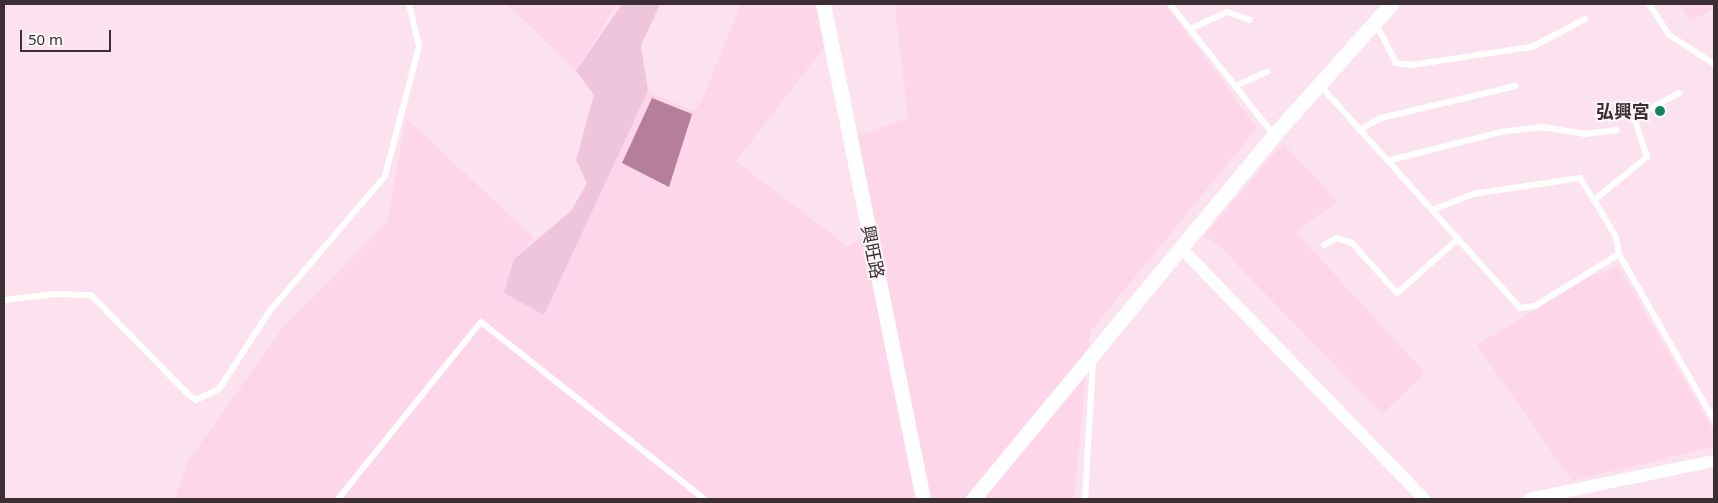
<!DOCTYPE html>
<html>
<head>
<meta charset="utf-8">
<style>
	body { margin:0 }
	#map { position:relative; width:1718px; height:503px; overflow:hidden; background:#fce2ef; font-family:"Noto Sans","Noto Sans TC",sans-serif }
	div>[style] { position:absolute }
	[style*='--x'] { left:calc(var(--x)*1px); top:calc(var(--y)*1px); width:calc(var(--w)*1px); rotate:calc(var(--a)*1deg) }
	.built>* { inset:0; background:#fdd6ea }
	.green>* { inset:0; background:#efc5db }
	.water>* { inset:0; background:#b57e9c }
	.service>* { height:6px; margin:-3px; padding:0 3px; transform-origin:3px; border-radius:3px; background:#fff }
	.minor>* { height:12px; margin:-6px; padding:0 6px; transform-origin:6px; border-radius:6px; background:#fff }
	.tertiary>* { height:15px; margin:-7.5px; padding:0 7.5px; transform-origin:7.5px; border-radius:7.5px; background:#fff }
	.dots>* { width:14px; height:14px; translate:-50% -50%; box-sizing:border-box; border:2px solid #fcf6f9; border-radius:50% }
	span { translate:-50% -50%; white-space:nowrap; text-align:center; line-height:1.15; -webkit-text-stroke:4px #fcf6f9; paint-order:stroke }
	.poi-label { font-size:18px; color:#3b2f35; font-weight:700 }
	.right { translate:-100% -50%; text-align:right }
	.street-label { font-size:18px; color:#3b2f35 }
	.frame { position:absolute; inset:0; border:5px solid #3b2f35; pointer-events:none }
	.scale { position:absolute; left:20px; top:30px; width:91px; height:22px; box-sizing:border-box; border:2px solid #3b2f35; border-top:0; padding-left:6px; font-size:15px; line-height:18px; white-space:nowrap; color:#3b2f35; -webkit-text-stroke:4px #fcf6f9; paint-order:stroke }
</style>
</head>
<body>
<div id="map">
	<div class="built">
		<i style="clip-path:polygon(507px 4px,617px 4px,576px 71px)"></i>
		<i style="clip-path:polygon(741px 4px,822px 4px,830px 40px,736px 161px,847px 246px,871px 235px,848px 139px,908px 118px,895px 9px,900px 4px,1165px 4px,1257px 128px,1090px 332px,1074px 499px,174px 499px,189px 460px,284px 326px,387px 222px,406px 118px,534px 238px,514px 259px,544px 315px,648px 91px,694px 111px,702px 100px)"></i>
		<i style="clip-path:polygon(1679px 4px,1714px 4px,1714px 9px,1691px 20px)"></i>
		<i style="clip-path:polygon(1283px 143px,1338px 202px,1296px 232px,1425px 373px,1382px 414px,1219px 246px,1204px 236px)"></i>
		<i style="clip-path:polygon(1618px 266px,1714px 432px,1714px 446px,1572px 481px,1477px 345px,1591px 276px)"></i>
	</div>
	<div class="green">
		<i style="clip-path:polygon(622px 4px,660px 4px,641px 46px,648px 91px,544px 315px,504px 293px,514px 259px,571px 211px,587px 183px,576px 160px,594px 95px,576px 71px)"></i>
	</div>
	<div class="water">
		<i style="clip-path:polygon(652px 98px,692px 114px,669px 187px,622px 163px)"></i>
	</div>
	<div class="service">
		<i style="--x:1170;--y:4;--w:166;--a:51.6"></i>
		<i style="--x:1649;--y:4;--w:37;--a:57"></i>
		<i style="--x:1669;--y:35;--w:54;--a:32.8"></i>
		<i style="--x:1375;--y:22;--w:46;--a:62.9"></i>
		<i style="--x:1396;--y:63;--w:15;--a:8"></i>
		<i style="--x:1411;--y:65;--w:122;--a:-8.5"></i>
		<i style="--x:1532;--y:47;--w:60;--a:-27.8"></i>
		<i style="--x:1190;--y:29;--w:41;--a:-24.7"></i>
		<i style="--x:1227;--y:12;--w:24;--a:19"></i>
		<i style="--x:1319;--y:84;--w:301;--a:48.1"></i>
		<i style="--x:1520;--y:308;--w:15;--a:-8"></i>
		<i style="--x:1535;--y:306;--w:99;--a:-31.8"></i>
		<i style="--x:1235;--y:86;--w:35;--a:-24"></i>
		<i style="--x:1679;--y:93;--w:51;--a:151.9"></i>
		<i style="--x:1634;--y:117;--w:42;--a:72"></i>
		<i style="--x:1647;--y:157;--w:68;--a:140.9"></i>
		<i style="--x:1594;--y:200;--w:43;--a:59.3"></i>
		<i style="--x:1616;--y:237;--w:17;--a:80"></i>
		<i style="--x:1619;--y:254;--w:191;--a:60.2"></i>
		<i style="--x:1359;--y:130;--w:25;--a:-29"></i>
		<i style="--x:1381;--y:118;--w:138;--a:-13.4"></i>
		<i style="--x:1387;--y:161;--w:118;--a:-14.3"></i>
		<i style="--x:1501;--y:132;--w:41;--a:-7"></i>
		<i style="--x:1542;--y:127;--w:44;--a:9.2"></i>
		<i style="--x:1585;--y:134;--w:32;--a:-7"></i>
		<i style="--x:1433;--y:210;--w:43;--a:-21.8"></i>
		<i style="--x:1473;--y:194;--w:108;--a:-8.5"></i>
		<i style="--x:1580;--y:178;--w:26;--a:58"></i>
		<i style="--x:1324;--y:245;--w:14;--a:-30"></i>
		<i style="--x:1336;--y:238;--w:17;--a:17"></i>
		<i style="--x:1352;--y:243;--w:67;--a:48"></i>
		<i style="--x:1397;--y:293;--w:80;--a:-41.5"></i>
		<i style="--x:4;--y:300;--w:52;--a:-6.6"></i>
		<i style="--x:56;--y:294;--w:35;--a:2"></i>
		<i style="--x:91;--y:295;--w:140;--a:45.6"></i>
		<i style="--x:189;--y:395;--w:9;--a:36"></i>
		<i style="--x:196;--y:400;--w:25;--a:-26"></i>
		<i style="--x:219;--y:389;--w:92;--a:-57"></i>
		<i style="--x:269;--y:312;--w:179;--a:-49.5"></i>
		<i style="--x:385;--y:176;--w:134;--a:-75.3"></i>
		<i style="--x:419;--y:46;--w:43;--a:-103.4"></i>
		<i style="--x:338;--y:499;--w:228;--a:-51.1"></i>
		<i style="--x:481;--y:322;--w:285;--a:38.4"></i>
		<i style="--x:1085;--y:499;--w:140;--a:-86.7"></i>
	</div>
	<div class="minor">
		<i style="--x:1180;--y:247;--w:351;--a:45.9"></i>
		<i style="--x:1529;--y:499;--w:189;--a:-11.6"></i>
	</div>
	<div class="tertiary">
		<i style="--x:823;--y:4;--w:505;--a:78.58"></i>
		<i style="--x:973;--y:499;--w:472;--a:-50.4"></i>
		<i style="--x:1274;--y:135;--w:176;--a:-48.2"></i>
	</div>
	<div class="dots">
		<i style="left:1660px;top:111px;background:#148360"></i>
	</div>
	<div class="poi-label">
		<span class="right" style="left:1650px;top:111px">弘興宮</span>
	</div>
	<div class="street-label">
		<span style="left:873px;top:252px;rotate:79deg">興旺路</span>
	</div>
	<div class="frame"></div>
	<div class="scale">50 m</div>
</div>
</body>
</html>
